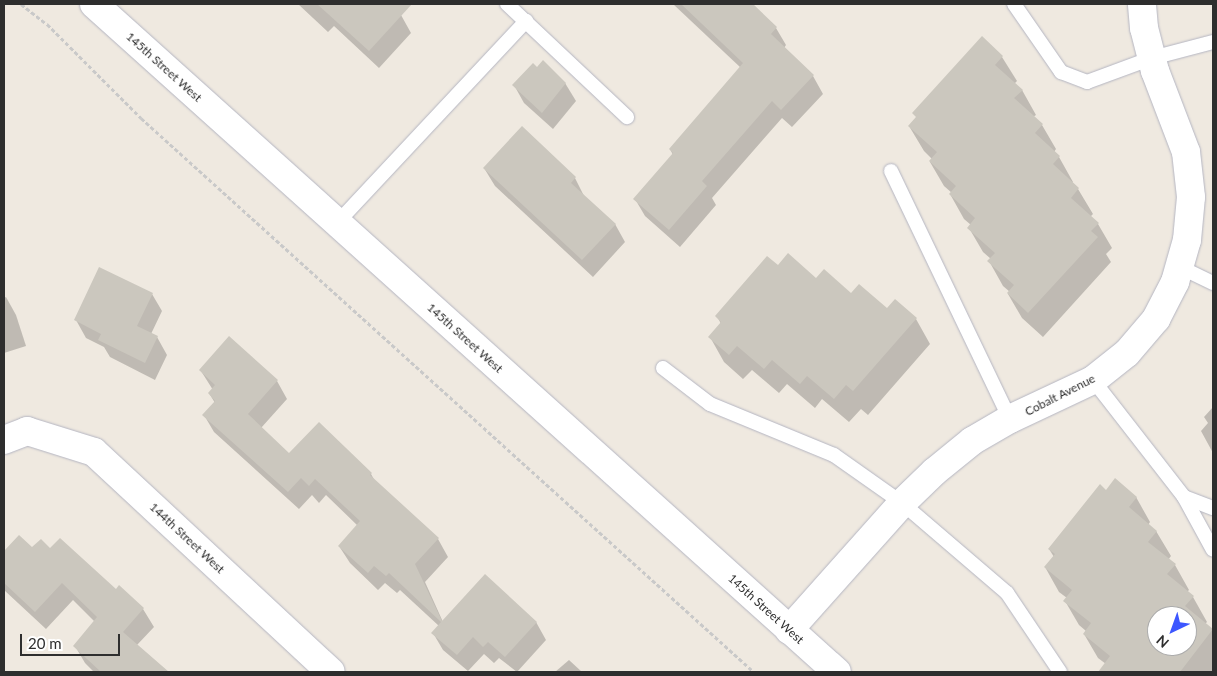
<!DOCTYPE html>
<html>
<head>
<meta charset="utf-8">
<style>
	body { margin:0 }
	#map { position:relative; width:1217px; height:676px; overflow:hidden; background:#efe9e0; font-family:Lato,sans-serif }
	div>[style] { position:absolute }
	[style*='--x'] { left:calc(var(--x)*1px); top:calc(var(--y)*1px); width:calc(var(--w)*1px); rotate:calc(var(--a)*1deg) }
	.shadow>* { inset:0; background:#0003 }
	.building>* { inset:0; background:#cbc7be }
	.path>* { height:3px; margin-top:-1.5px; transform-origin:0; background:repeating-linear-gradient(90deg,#c9c9c9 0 4px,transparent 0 6.5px) }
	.roads { filter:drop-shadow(0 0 1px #b4b5c1) drop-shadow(0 0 1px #b4b5c1) }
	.service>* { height:14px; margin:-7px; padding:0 7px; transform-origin:7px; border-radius:7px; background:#fff }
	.minor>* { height:28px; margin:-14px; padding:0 14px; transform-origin:14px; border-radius:14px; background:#fff }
	.tertiary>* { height:28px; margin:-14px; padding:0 14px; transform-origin:14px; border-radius:14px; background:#fff }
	span { translate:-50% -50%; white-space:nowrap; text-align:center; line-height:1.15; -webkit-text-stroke:4px #fff; paint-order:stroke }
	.street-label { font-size:12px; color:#2e2e2e }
	.frame { position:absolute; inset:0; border:5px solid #2e2e2e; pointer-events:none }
	.north { position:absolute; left:1147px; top:606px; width:50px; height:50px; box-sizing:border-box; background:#fff; border:1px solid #ababab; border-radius:50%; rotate:222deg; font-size:14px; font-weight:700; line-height:20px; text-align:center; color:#2e2e2e }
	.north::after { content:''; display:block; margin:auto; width:18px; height:22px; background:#3d57ff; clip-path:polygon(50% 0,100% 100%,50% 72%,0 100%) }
	.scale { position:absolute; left:20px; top:634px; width:100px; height:22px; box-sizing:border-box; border:2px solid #2e2e2e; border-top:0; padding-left:6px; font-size:15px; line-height:18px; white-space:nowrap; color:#2e2e2e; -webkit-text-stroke:4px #fff; paint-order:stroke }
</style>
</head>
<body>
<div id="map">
	<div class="shadow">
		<i style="clip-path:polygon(298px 4px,389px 4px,401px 15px,411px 33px,379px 68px,334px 26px,328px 32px)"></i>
		<i style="clip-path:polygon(673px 4px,751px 4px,776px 28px,786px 45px,784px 48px,813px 76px,823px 94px,792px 127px,782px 118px,712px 198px,716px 205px,680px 247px,645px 216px,635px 199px,673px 155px,670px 149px,741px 68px)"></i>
		<i style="clip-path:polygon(982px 38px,1002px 57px,1017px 81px,1014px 84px,1022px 90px,1036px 115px,1033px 117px,1042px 125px,1056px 149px,1054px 152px,1059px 157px,1073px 182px,1072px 183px,1078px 189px,1093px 214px,1090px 217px,1098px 224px,1112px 248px,1106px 254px,1111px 262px,1043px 337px,1022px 318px,1008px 294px,1010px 292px,1003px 286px,989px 261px,991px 259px,983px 252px,969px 228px,971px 225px,964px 219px,950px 194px,952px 193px,944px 186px,930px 162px,932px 159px,924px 151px,909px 126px)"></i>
		<i style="clip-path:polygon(565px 83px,576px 101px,553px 129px,524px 103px,514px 85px)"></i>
		<i style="clip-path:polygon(484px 168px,575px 178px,584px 196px,615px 224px,625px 242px,593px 277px,495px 186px)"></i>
		<i style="clip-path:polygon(778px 267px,816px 279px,887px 310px,916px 319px,930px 344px,868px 415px,861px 409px,849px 422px,822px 399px,815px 408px,787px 384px,779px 393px,752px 370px,743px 379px,724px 362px,710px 337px,721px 324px,717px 316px)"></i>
		<i style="clip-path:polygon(152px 294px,162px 311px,151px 334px,157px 337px,167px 355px,155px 380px,110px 357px,104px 347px,86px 338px,76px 320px)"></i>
		<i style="clip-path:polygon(6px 297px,16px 315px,26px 346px,4px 353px,4px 298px)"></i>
		<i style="clip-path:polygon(201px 371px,277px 381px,287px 399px,261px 428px,289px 455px,319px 424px,371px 474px,376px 483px,438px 539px,448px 557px,425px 582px,443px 622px,536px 622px,546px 640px,517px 672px,499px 658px,494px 663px,484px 654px,468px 671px,443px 650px,433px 633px,439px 626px,400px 590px,397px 593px,385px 583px,378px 590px,350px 563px,339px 546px,358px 526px,326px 495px,319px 503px,312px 495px,299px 509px,214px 432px,204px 415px,215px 403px,209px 393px,213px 390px)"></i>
		<i style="clip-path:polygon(1213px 407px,1213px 453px,1201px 431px,1208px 423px,1204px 417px)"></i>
		<i style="clip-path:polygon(evenodd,1106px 492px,1136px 497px,1150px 522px,1148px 525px,1156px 531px,1171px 556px,1168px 560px,1175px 565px,1189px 590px,1187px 592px,1193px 597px,1207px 622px,1205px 624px,1213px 631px,1213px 672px,1106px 672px,1103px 667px,1106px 664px,1098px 658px,1084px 634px,1086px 631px,1079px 625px,1065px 601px,1067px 598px,1059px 592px,1045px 567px,1054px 557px,1049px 549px,1106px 492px,1157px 616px,1187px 616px,1187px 646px,1157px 646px,1157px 616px)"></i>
		<i style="clip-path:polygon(19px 536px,33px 549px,50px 550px,116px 591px,119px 587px,143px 609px,154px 627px,137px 645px,168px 672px,94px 672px,85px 663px,75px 646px,95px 622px,73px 600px,46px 629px,4px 590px,4px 552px)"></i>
		<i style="clip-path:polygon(569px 660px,582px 672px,555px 672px)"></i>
	</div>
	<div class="building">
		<i style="clip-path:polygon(317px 4px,412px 4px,369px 51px)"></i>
		<i style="clip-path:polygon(681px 4px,753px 4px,777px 27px,771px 34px,814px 75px,781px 110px,772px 101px,702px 181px,707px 186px,669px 230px,633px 199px,673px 153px,669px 149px,743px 63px)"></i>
		<i style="clip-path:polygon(982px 36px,1003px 56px,995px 65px,1023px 90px,1014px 98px,1043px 124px,1035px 133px,1060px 156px,1053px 164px,1079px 188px,1071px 198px,1099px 223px,1091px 231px,1098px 237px,1028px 313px,1007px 293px,1014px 285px,987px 261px,995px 253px,967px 228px,975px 218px,949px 194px,956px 186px,929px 161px,937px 152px,908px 126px,916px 117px,912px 113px)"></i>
		<i style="clip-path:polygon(543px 60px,566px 83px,542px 113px,512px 85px,533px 63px,537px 67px)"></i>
		<i style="clip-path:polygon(522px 126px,576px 177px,571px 183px,616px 224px,582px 260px,483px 168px)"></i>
		<i style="clip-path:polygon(788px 253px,816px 278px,824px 269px,851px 293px,859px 284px,887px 308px,895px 299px,917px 318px,853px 391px,846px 385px,834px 399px,807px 376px,800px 384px,772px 360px,764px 369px,737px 346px,729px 355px,708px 337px,721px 322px,715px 316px,767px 256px,778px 265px)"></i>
		<i style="clip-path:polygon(99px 267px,153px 293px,137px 326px,158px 336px,145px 363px,98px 340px,101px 334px,74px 320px)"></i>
		<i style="clip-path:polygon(229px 336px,278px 380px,248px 414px,289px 453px,319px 422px,372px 473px,370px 475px,439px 538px,415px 564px,442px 621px,485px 574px,537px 622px,505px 657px,488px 642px,483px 647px,473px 637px,457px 655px,431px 633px,441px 622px,389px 573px,386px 576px,374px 566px,368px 573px,338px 546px,360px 521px,315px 479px,309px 486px,301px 478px,288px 492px,202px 415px,215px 401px,208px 393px,215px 385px,199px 370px)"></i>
		<i style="clip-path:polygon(evenodd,1115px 478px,1137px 497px,1129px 507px,1157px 531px,1148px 542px,1176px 564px,1167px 574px,1194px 596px,1185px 606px,1213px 629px,1180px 672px,1098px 672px,1110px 656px,1083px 634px,1091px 623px,1063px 601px,1072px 590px,1044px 567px,1055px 554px,1048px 549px,1100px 484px,1106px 490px,1115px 478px,1157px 616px,1187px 616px,1187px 646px,1157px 646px,1157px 616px)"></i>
		<i style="clip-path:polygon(19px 535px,32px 547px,41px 539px,50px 548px,60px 538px,116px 589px,119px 585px,144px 608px,123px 632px,169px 672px,101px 672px,73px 646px,97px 617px,62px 583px,35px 612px,4px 583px,4px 551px)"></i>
	</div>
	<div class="path">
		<i style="--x:21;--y:4;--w:33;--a:38"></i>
		<i style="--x:47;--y:24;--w:133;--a:45"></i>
		<i style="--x:141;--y:118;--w:826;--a:42.11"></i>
	</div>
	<div class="roads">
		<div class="service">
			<i style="--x:507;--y:4;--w:165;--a:43.3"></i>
			<i style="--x:1014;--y:4;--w:83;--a:55.3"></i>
			<i style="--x:1061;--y:72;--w:28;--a:21"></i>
			<i style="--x:1087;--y:82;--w:69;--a:-20.3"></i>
			<i style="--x:1152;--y:58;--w:63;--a:-14.7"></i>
			<i style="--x:891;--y:171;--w:275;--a:64.4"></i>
			<i style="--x:337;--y:223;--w:277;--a:-46.9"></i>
			<i style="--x:1180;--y:267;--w:37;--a:26"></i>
			<i style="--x:663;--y:368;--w:59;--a:37.5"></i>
			<i style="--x:710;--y:404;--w:134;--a:22.4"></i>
			<i style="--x:834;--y:455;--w:83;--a:35.2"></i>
			<i style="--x:902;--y:503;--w:138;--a:40.6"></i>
			<i style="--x:1007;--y:593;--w:95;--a:56.1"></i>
			<i style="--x:1093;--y:380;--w:148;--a:52.1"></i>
			<i style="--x:1184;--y:497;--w:60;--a:61.3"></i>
			<i style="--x:1184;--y:497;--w:31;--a:21"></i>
		</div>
		<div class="minor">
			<i style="--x:4;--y:440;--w:25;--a:-21"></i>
			<i style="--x:27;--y:431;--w:70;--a:17.4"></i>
			<i style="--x:94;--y:452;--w:323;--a:42.9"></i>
			<i style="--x:789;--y:630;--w:170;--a:-48.3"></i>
			<i style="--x:902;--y:503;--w:45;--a:-44.1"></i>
			<i style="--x:934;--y:472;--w:49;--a:-39.2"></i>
			<i style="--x:972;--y:441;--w:44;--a:-30.1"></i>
			<i style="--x:1010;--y:419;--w:92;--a:-25.2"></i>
			<i style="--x:1093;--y:380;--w:43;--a:-38.5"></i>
			<i style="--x:1127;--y:353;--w:45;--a:-49.5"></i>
			<i style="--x:1156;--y:319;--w:42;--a:-62.8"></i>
			<i style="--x:1175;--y:282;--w:44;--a:-74.1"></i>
			<i style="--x:1187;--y:240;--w:43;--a:-84.7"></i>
			<i style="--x:1191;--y:197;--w:45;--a:-96.3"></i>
			<i style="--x:1186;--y:152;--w:87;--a:-110.9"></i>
			<i style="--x:1155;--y:71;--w:44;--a:-104.3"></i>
			<i style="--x:1144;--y:28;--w:24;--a:-95"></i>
		</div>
		<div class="tertiary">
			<i style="--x:94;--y:4;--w:999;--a:41.96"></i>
		</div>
	</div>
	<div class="street-label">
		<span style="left:164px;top:67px;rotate:42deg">145th Street West</span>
		<span style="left:465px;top:338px;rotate:42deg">145th Street West</span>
		<span style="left:1060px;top:395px;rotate:-27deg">Cobalt Avenue</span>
		<span style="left:187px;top:538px;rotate:43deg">144th Street West</span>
		<span style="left:766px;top:609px;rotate:42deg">145th Street West</span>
	</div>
	<div class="frame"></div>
	<div class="north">N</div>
	<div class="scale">20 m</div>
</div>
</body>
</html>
